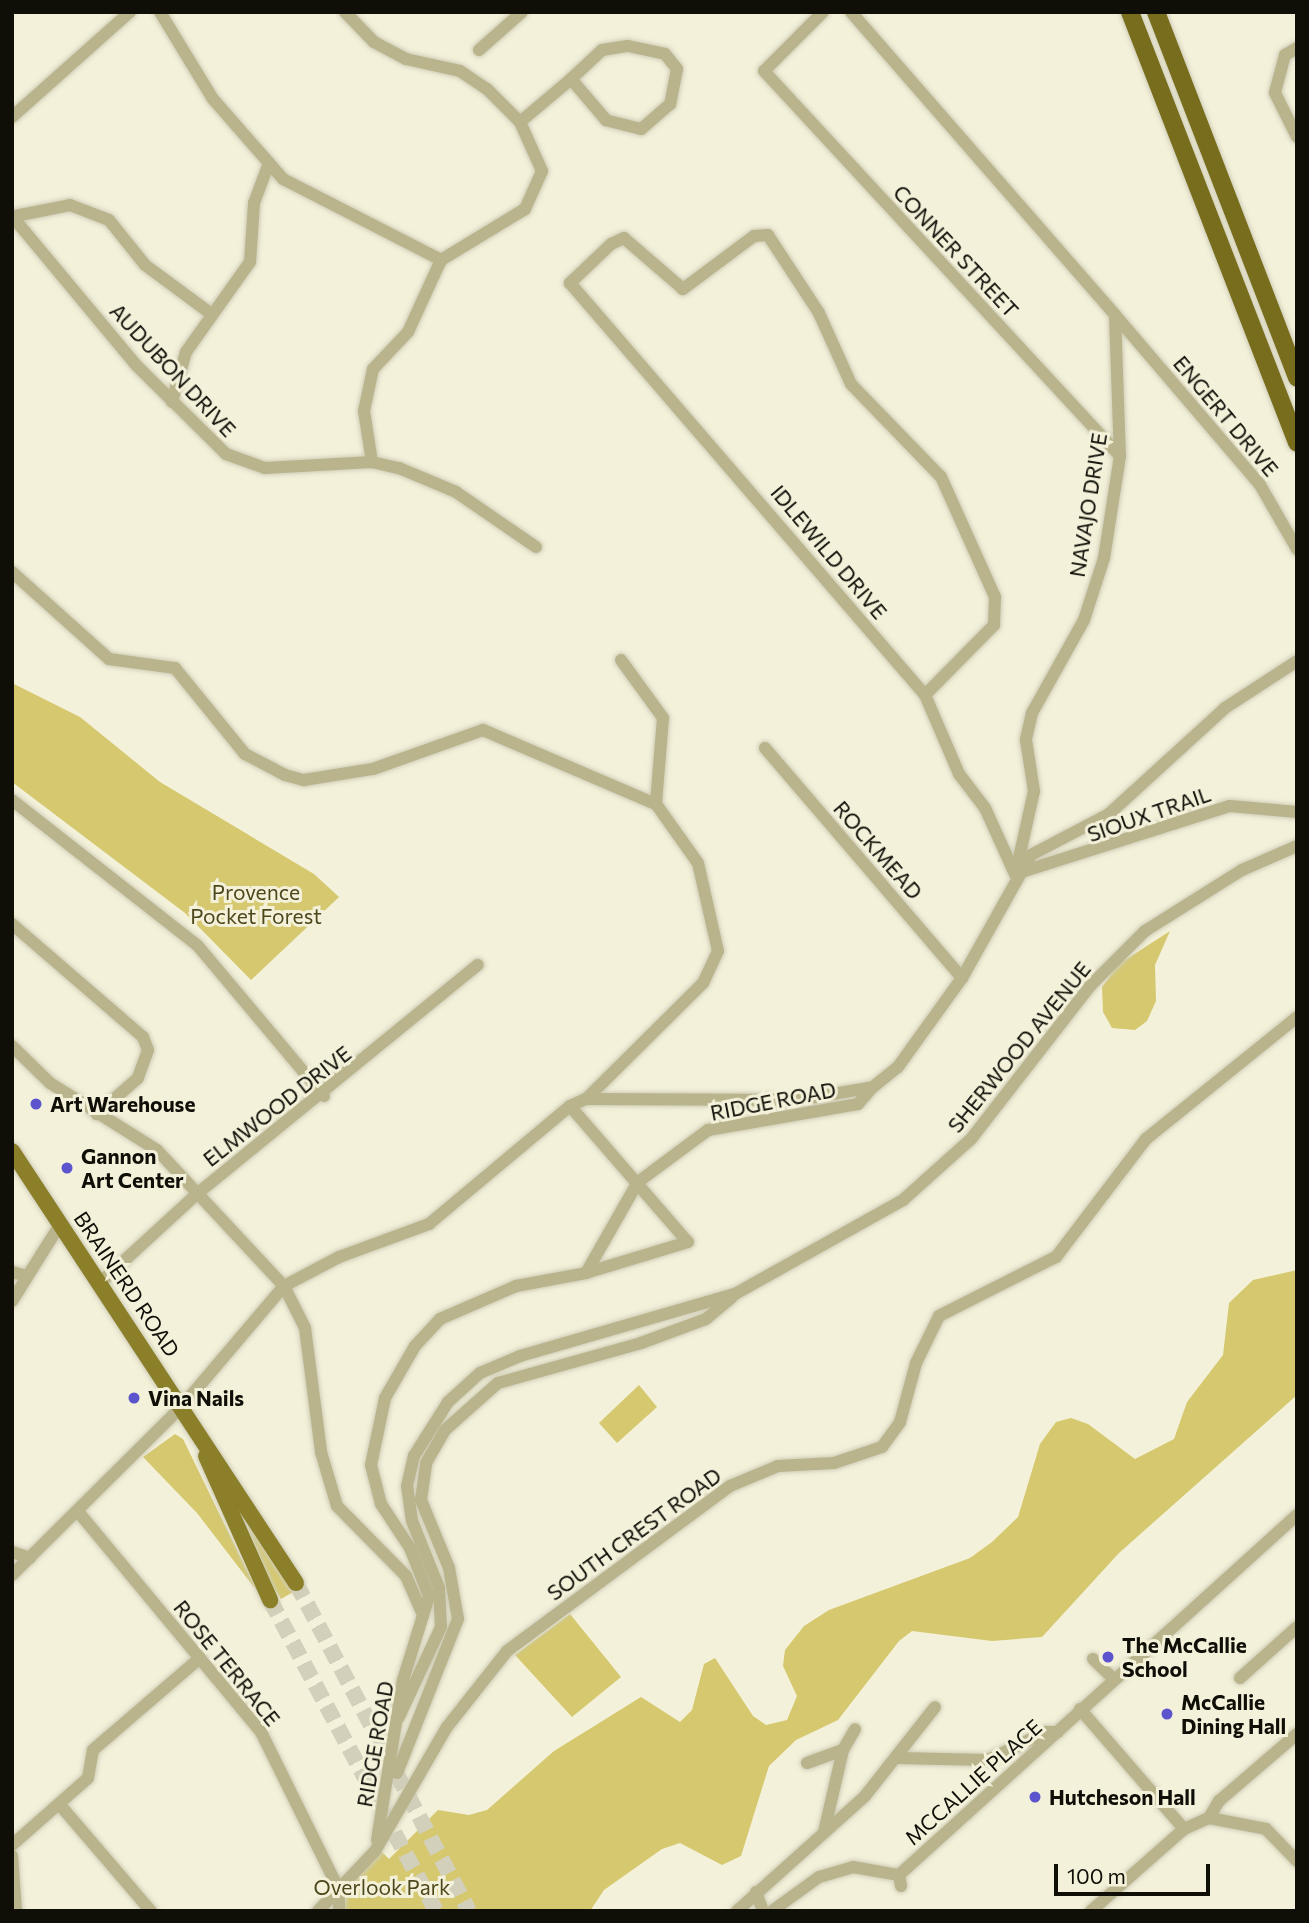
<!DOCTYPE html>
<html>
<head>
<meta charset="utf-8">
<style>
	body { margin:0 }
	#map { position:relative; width:1309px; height:1923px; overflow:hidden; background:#f4f1da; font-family:Commissioner,sans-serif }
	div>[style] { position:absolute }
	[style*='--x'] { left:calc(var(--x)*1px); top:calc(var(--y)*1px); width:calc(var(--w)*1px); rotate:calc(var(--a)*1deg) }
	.green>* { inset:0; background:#d5c86f }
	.major-tunnel>* { height:16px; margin-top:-8px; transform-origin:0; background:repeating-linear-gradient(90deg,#d2cfba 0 16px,transparent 0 24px) }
	.roads { filter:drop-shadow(0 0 2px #cfcdb8) drop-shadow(0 0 2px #cfcdb8) }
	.minor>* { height:12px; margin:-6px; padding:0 6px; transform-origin:6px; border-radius:6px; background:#b9b48b }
	.major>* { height:16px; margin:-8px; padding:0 8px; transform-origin:8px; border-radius:8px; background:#8c7f2a }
	.highway>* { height:18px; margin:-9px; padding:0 9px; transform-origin:9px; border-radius:9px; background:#786d1c }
	.dots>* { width:19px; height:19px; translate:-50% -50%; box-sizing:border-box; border:4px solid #f4f1da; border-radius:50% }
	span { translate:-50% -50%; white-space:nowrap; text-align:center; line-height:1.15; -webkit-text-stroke:6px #f4f1da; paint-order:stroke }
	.street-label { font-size:21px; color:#0f0e07 }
	.park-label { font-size:21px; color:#4d471c }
	.poi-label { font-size:21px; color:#0f0e07; font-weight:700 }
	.left { translate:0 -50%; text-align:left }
	.frame { position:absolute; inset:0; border:14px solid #0f0e07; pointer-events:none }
	.scale { position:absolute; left:1054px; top:1864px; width:156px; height:32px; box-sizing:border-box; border:4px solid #0f0e07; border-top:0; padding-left:9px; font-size:21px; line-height:24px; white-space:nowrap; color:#0f0e07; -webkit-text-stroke:5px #f4f1da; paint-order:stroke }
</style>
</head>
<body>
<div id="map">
	<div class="green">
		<i style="clip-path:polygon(12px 683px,80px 717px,160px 782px,314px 874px,339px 897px,251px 980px,185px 913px,12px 782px)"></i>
		<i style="clip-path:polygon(1170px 931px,1155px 965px,1156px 1001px,1147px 1021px,1135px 1030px,1112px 1028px,1103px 1012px,1102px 987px,1119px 964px)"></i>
		<i style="clip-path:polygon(1297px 1270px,1297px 1395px,1119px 1553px,1042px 1637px,992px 1641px,912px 1631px,899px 1641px,838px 1720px,796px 1740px,769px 1766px,741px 1856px,722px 1865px,680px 1843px,662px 1849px,604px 1890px,590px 1911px,343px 1911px,349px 1888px,381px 1851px,389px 1859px,438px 1810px,469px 1815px,487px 1810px,554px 1751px,641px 1697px,680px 1722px,692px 1710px,704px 1664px,715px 1658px,753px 1716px,766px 1725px,787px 1720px,797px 1696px,783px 1666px,785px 1650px,804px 1626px,829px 1610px,970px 1558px,992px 1542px,1018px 1517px,1040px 1444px,1056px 1422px,1071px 1418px,1088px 1424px,1135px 1459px,1174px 1439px,1187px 1402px,1223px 1355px,1229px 1303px,1253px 1280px)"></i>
		<i style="clip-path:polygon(639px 1385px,657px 1407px,617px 1443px,599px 1423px)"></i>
		<i style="clip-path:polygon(175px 1434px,183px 1439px,257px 1591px,197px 1513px,143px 1457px)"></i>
		<i style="clip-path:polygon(247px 1525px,282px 1570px,293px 1592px,281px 1599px,273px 1587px)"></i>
		<i style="clip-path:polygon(570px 1614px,621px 1677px,572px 1717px,515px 1655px)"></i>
	</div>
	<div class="major-tunnel">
		<i style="--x:296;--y:1583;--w:371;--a:62.2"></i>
		<i style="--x:270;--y:1600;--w:353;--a:61.9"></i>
	</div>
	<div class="roads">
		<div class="minor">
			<i style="--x:160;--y:12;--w:102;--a:58.7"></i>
			<i style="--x:213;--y:99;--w:106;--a:48.8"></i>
			<i style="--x:283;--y:179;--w:178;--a:27.1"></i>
			<i style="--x:345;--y:12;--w:42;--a:46"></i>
			<i style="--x:374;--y:42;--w:36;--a:28"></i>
			<i style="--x:406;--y:59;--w:55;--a:12.5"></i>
			<i style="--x:460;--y:71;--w:32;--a:34"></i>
			<i style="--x:487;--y:89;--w:47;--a:45"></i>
			<i style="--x:520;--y:122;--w:54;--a:65.8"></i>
			<i style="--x:542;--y:171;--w:42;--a:114.1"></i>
			<i style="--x:525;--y:209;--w:98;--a:148.7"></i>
			<i style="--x:441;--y:260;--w:79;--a:114.6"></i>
			<i style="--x:408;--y:332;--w:51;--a:133.4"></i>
			<i style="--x:373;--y:369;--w:43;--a:102.1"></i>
			<i style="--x:364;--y:411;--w:52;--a:81.1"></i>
			<i style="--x:823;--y:12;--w:83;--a:135"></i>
			<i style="--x:764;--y:71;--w:524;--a:47.24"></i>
			<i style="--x:851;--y:12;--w:402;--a:48.9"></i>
			<i style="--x:1115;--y:315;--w:141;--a:88"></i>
			<i style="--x:1120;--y:456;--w:103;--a:98.9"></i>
			<i style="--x:1104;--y:558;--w:65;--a:107.9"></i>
			<i style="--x:1084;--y:620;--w:107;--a:119.2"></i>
			<i style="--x:1032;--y:713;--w:28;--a:103"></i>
			<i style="--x:1026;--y:740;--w:52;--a:81.1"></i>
			<i style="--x:1034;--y:791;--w:78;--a:102.6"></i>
			<i style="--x:628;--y:46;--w:38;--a:12"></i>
			<i style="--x:665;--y:54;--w:19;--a:51"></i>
			<i style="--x:677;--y:69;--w:36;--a:101"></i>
			<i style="--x:670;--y:104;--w:38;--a:139"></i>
			<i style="--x:641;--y:129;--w:36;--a:-166"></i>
			<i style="--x:606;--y:120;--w:54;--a:-130.5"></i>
			<i style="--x:571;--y:79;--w:42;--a:-43.1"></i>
			<i style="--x:602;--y:50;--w:26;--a:-9"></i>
			<i style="--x:1297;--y:48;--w:14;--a:150"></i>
			<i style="--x:1285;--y:55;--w:39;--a:105"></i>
			<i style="--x:1275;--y:93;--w:49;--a:63.4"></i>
			<i style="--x:479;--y:50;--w:57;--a:-41.5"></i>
			<i style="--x:12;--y:117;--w:158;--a:-41.7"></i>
			<i style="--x:520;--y:122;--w:67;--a:-40.1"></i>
			<i style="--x:12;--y:216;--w:194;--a:50.2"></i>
			<i style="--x:136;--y:365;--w:127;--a:44.7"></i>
			<i style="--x:226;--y:454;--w:41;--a:19.7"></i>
			<i style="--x:265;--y:468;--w:107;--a:-3.2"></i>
			<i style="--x:372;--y:462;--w:28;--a:13"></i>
			<i style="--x:399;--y:468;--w:62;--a:22.8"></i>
			<i style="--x:456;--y:492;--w:97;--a:34.5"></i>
			<i style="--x:15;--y:216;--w:56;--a:-11.3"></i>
			<i style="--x:70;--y:205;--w:42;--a:21"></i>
			<i style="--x:109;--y:220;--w:58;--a:51.3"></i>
			<i style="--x:145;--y:265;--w:81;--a:36.4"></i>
			<i style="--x:1115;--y:315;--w:223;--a:49.5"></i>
			<i style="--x:1260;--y:485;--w:74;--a:60"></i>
			<i style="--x:172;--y:402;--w:52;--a:-74.4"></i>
			<i style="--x:186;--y:352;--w:110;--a:-54.6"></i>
			<i style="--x:250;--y:262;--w:59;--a:-86.1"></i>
			<i style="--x:254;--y:203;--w:43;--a:-69.4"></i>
			<i style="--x:12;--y:572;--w:130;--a:41.9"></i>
			<i style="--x:109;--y:659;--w:67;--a:7.8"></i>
			<i style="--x:175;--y:668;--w:111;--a:50.9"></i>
			<i style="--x:245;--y:754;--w:45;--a:27.7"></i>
			<i style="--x:285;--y:775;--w:20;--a:15"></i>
			<i style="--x:304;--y:780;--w:70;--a:-9.1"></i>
			<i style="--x:373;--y:769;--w:117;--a:-19.5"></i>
			<i style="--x:483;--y:730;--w:188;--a:23.2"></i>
			<i style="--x:656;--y:804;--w:72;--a:54.6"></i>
			<i style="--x:698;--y:863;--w:90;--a:77.2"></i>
			<i style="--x:718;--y:951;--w:35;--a:115"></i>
			<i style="--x:703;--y:983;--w:165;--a:135.2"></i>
			<i style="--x:621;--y:660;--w:72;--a:54.1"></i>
			<i style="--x:663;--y:718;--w:86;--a:94.7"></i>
			<i style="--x:925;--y:695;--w:98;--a:-45.4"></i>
			<i style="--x:994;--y:625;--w:28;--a:-88"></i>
			<i style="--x:995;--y:597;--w:132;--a:-114.2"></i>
			<i style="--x:941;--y:477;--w:129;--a:-134.1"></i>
			<i style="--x:851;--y:384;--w:78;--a:-114.3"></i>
			<i style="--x:819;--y:313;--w:93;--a:-123.2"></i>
			<i style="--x:768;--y:235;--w:14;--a:176"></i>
			<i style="--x:754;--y:236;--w:89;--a:143.3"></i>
			<i style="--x:683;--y:289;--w:78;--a:-139.2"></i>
			<i style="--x:624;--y:238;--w:14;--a:155"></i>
			<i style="--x:611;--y:244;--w:57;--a:136.4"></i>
			<i style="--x:570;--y:283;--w:544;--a:49.25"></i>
			<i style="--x:925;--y:695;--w:86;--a:66.7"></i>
			<i style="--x:959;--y:774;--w:43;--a:52.6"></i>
			<i style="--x:985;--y:808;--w:72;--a:65.6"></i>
			<i style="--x:765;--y:748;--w:303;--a:49.4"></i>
			<i style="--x:12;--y:800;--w:236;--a:38.1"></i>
			<i style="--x:198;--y:946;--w:196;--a:50"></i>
			<i style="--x:1015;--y:874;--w:225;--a:-17.6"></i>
			<i style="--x:1230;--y:806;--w:67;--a:5.1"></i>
			<i style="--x:12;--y:924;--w:173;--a:40.8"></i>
			<i style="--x:143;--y:1037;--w:14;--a:69"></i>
			<i style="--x:148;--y:1050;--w:30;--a:110"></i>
			<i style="--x:138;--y:1078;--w:55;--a:138.7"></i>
			<i style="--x:12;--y:1046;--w:53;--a:44.2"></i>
			<i style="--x:50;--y:1083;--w:126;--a:32.1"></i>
			<i style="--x:157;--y:1150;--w:186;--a:47"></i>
			<i style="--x:284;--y:1286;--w:47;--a:63.4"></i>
			<i style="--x:305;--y:1328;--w:125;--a:82.6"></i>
			<i style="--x:321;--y:1452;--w:56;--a:73.5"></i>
			<i style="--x:337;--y:1506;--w:98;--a:45.4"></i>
			<i style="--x:406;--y:1576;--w:43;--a:66.4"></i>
			<i style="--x:570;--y:1106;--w:180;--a:49.1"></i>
			<i style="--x:688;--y:1242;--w:107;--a:163.1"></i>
			<i style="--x:12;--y:1272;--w:16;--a:15"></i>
			<i style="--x:102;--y:1281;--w:130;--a:-42.5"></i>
			<i style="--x:198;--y:1193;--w:361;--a:-39.2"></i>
			<i style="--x:12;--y:1301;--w:92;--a:-57.9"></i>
			<i style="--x:80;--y:1514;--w:283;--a:50.3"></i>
			<i style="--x:261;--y:1732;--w:176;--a:63.7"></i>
			<i style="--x:339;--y:1890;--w:21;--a:90"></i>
			<i style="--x:12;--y:1552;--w:19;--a:18"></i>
			<i style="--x:12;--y:1575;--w:241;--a:-44.8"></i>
			<i style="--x:183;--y:1405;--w:156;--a:-49.7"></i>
			<i style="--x:284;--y:1286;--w:62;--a:-27.8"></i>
			<i style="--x:339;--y:1257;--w:96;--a:-20.1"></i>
			<i style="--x:429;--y:1224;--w:184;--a:-39.9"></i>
			<i style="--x:570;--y:1106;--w:17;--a:-24"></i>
			<i style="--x:586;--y:1099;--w:212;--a:0.3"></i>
			<i style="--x:798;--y:1100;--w:76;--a:-9.8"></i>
			<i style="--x:873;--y:1087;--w:32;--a:-39"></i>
			<i style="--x:898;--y:1067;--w:110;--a:-54.3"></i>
			<i style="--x:962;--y:978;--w:141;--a:-60.7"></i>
			<i style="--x:1031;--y:855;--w:88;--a:-27.7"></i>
			<i style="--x:1109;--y:814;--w:157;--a:-42.4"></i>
			<i style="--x:1225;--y:708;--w:86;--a:-33.1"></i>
			<i style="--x:1093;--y:1659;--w:28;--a:44"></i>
			<i style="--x:1240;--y:1678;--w:76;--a:-41.8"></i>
			<i style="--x:1080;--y:1709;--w:159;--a:49.1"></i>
			<i style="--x:399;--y:1717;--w:99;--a:-65"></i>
			<i style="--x:441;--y:1627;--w:39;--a:-93"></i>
			<i style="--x:439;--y:1588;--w:72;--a:-111.9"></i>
			<i style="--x:412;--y:1521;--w:35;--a:-98"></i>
			<i style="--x:407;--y:1486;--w:31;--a:-77"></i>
			<i style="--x:414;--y:1456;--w:64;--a:-57.8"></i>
			<i style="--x:448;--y:1402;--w:43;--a:-42.2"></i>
			<i style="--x:480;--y:1373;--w:43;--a:-23"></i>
			<i style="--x:520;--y:1356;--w:224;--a:-16.1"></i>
			<i style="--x:735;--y:1294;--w:193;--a:-29.2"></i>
			<i style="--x:903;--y:1200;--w:91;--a:-41.9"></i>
			<i style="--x:971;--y:1139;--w:194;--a:-52.1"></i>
			<i style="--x:1090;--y:986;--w:78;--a:-45"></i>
			<i style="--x:1145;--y:931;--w:115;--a:-32.2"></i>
			<i style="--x:1242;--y:870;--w:60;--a:-23.6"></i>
			<i style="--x:898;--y:1758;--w:90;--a:1.3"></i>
			<i style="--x:988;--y:1760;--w:64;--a:-25.8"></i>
			<i style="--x:1046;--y:1732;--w:12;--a:0"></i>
			<i style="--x:807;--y:1763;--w:38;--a:-20"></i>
			<i style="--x:843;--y:1750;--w:24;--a:-60"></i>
			<i style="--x:397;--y:1773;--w:166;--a:-68.4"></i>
			<i style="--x:458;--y:1619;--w:52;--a:-100"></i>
			<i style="--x:449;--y:1568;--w:74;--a:-112.4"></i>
			<i style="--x:421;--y:1500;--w:37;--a:-82"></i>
			<i style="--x:426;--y:1463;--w:38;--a:-60"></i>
			<i style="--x:445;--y:1430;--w:71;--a:-41.6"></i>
			<i style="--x:498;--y:1383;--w:148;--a:-15.6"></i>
			<i style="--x:641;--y:1343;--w:69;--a:-20.3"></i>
			<i style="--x:706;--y:1319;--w:34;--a:-40"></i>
			<i style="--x:60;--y:1805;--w:140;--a:49.4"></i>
			<i style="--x:1209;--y:1818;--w:20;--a:-60"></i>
			<i style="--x:1219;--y:1801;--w:103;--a:-40.7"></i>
			<i style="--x:824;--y:1832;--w:84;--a:-77"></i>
			<i style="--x:377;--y:1840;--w:162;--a:-80.8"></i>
			<i style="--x:403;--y:1680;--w:88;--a:-72.8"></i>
			<i style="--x:429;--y:1596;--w:52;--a:-111.6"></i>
			<i style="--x:410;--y:1548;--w:53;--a:-123.4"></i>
			<i style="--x:381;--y:1504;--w:40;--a:-104.4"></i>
			<i style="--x:371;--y:1465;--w:68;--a:-78.2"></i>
			<i style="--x:385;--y:1398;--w:60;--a:-60"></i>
			<i style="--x:415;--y:1346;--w:37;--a:-47"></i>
			<i style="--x:440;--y:1319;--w:83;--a:-23.5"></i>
			<i style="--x:516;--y:1286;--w:71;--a:-10.5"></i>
			<i style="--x:586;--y:1273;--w:105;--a:-60.3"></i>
			<i style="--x:638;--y:1182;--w:87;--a:-36.6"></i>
			<i style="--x:708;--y:1130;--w:152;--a:-9.8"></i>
			<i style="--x:858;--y:1104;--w:21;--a:-49"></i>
			<i style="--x:12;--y:1845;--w:101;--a:-41.4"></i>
			<i style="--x:88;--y:1778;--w:28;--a:-80"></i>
			<i style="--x:93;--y:1750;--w:141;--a:-40.7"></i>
			<i style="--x:12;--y:1856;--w:55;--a:85.8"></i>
			<i style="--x:901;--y:1886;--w:11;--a:-100"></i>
			<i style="--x:899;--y:1875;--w:537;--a:-42.13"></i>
			<i style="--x:756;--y:1892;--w:20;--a:70"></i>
			<i style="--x:318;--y:1911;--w:83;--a:-46.5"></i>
			<i style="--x:375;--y:1851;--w:143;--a:-59.9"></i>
			<i style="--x:447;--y:1727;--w:97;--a:-51.7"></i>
			<i style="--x:507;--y:1651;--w:277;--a:-36.5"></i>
			<i style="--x:730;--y:1486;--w:52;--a:-22.6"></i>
			<i style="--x:778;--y:1466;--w:56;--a:-3.1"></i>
			<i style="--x:834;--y:1463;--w:51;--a:-18.4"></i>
			<i style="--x:882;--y:1447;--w:31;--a:-54"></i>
			<i style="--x:900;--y:1422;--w:61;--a:-74.8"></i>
			<i style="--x:916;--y:1363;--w:52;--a:-63.9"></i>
			<i style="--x:939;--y:1316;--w:131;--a:-26.8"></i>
			<i style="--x:1056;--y:1257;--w:148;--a:-52.7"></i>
			<i style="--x:1146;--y:1139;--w:194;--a:-38.9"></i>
			<i style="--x:737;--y:1911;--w:172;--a:-41.9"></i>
			<i style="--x:865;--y:1796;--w:113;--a:-51.8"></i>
			<i style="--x:772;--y:1911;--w:58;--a:-35.9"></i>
			<i style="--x:819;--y:1877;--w:35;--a:-16"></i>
			<i style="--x:853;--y:1867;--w:47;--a:9.9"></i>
			<i style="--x:1091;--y:1911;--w:124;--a:-41.4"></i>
			<i style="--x:1184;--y:1829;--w:27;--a:-24"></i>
			<i style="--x:1209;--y:1818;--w:58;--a:10.9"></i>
			<i style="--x:1266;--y:1829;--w:45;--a:45.9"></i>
		</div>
		<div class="major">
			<i style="--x:12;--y:1151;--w:517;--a:56.68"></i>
			<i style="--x:206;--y:1456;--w:158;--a:66"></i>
		</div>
		<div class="highway">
			<i style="--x:1130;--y:12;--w:462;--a:68.8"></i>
			<i style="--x:1156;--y:12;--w:392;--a:68.9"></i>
		</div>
	</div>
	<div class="dots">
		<i style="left:36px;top:1104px;background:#5b54cc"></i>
		<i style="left:67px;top:1168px;background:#5b54cc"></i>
		<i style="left:134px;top:1398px;background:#5b54cc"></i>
		<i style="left:1108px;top:1657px;background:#5b54cc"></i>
		<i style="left:1167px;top:1714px;background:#5b54cc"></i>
		<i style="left:1035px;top:1797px;background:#5b54cc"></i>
	</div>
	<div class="street-label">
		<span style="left:956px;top:251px;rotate:47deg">CONNER STREET</span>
		<span style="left:173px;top:370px;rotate:47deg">AUDUBON DRIVE</span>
		<span style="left:1226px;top:416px;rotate:50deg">ENGERT DRIVE</span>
		<span style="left:1088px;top:505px;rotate:-81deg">NAVAJO DRIVE</span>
		<span style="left:829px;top:552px;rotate:50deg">IDLEWILD DRIVE</span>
		<span style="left:1149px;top:814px;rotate:-19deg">SIOUX TRAIL</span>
		<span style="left:878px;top:850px;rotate:49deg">ROCKMEAD</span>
		<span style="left:1019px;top:1047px;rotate:-51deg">SHERWOOD AVENUE</span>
		<span style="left:773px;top:1101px;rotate:-11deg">RIDGE ROAD</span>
		<span style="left:277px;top:1106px;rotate:-38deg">ELMWOOD DRIVE</span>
		<span style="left:127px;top:1284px;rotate:56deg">BRAINERD ROAD</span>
		<span style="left:634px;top:1534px;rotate:-36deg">SOUTH CREST ROAD</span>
		<span style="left:227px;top:1663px;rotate:51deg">ROSE TERRACE</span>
		<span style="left:375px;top:1744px;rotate:-80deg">RIDGE ROAD</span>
		<span style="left:973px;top:1782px;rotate:-42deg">MCCALLIE PLACE</span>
	</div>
	<div class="park-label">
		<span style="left:256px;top:904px">Provence<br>Pocket Forest</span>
		<span style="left:382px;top:1887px">Overlook Park</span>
	</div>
	<div class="poi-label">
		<span class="left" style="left:50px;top:1104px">Art Warehouse</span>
		<span class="left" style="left:81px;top:1168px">Gannon<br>Art Center</span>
		<span class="left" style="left:148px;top:1398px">Vina Nails</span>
		<span class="left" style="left:1122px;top:1657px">The McCallie<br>School</span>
		<span class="left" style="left:1181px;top:1714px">McCallie<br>Dining Hall</span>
		<span class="left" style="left:1049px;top:1797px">Hutcheson Hall</span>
	</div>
	<div class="frame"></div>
	<div class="scale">100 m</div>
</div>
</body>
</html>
